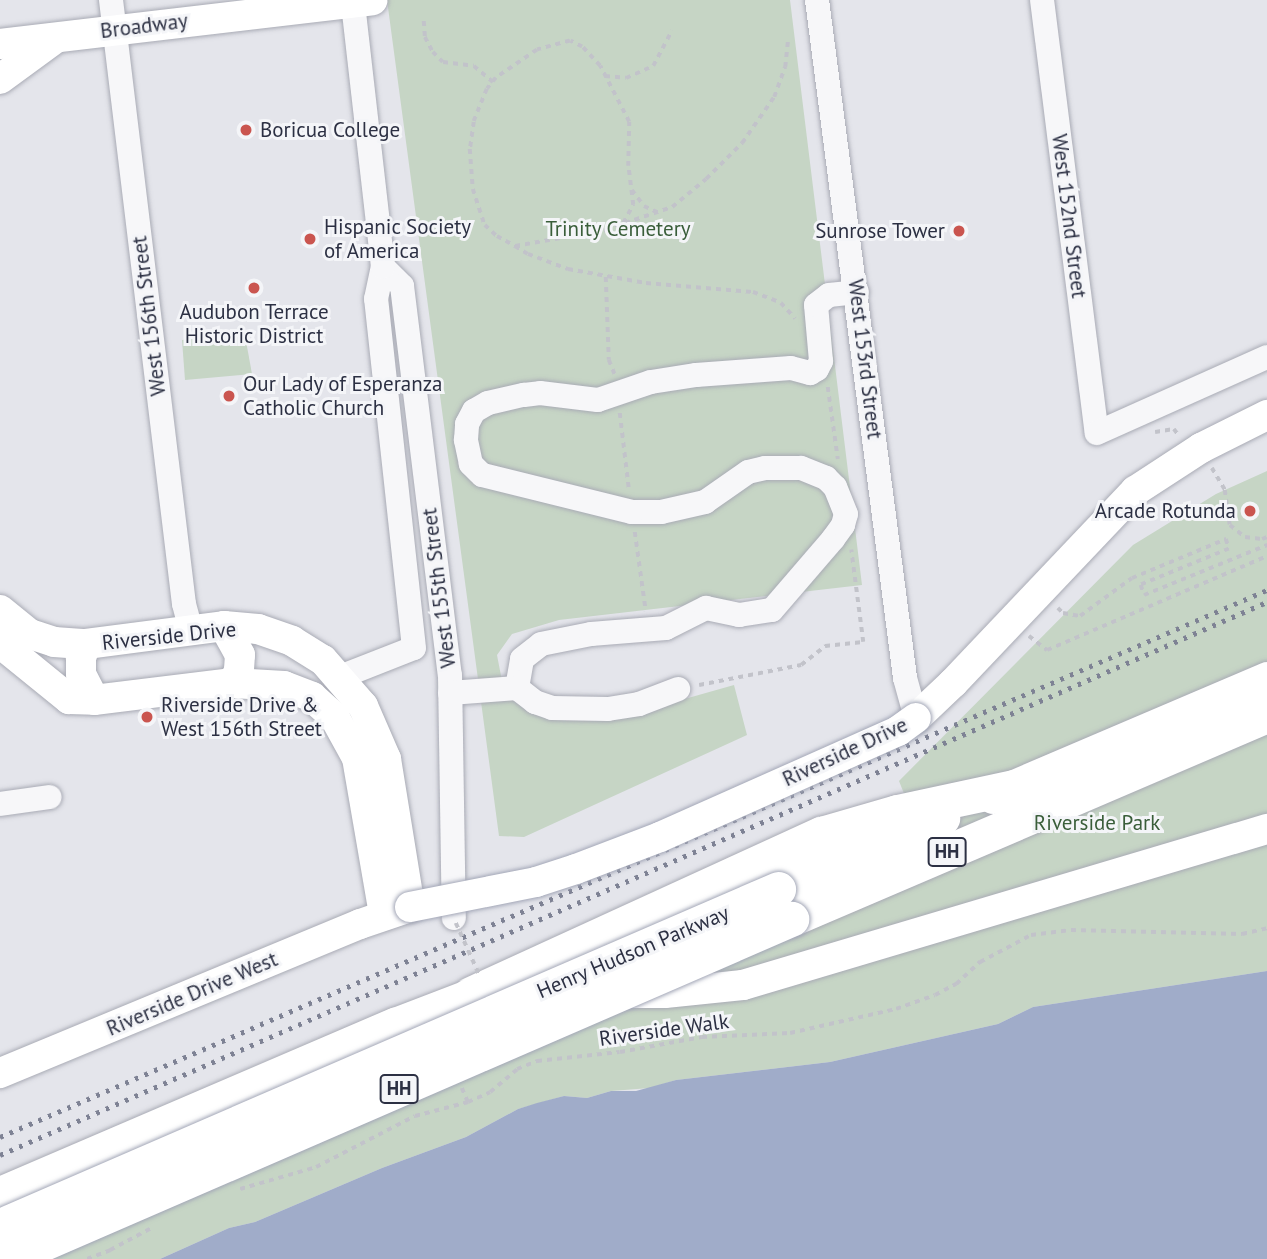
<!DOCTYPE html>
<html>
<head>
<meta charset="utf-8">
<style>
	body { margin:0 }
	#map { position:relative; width:1267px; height:1259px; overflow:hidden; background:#e4e5eb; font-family:"PT Sans",sans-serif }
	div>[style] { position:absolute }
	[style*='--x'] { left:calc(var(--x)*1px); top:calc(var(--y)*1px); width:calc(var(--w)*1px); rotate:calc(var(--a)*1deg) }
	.green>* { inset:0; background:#c6d5c5 }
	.water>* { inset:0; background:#a0acc9 }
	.path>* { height:3.5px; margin-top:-1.75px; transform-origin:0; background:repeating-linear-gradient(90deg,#c2c3ca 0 5px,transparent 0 10px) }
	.roads { filter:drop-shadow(0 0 2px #a9abb5) drop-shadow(0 0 2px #a9abb5) }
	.minor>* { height:24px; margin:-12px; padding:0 12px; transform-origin:12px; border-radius:12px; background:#f7f7f9 }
	.major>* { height:30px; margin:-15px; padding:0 15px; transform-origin:15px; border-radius:15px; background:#fff }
	.highway>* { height:35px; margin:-17.5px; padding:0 17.5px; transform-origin:17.5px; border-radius:17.5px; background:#fff }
	.rail>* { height:5px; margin-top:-2.5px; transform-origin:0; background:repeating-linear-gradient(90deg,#7e8294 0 3.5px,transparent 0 10.5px) }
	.path-bridge>* { height:3.5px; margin-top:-1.75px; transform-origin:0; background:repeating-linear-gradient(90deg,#c2c3ca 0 5px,transparent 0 10px) }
	.bridges { filter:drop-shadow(0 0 2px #a3a7b7) drop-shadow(0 0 2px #a3a7b7) }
	.major-bridge>* { height:30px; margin:-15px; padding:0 15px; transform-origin:15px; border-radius:15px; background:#fff }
	.highway-bridge>* { height:35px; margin:-17.5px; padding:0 17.5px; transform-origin:17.5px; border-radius:17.5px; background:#fff }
	.dots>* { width:19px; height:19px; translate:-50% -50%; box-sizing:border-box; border:4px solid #f4f5f8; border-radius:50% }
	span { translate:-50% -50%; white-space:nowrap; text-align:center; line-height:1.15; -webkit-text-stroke:6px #f4f5f8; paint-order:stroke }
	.shield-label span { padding:2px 5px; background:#f4f5f8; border:2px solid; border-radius:5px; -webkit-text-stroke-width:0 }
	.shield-label { font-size:19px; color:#2c3043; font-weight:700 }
	.street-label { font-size:21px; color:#2c3043 }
	.poi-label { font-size:21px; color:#2c3043 }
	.left { translate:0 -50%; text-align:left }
	.right { translate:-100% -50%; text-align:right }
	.park-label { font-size:21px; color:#3a5e3a }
</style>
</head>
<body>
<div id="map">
	<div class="green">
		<i style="clip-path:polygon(387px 0,790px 0,862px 585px,559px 620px,512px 634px,497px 655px,502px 681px,519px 704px,628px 715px,734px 685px,747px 735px,524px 837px,499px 836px)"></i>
		<i style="clip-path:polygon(244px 330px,252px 374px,185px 380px,182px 340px)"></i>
		<i style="clip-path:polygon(1267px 471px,1267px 971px,1033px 1007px,998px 1024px,830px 1062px,676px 1080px,650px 1088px,611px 1091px,587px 1098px,564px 1096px,518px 1109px,466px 1137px,382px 1168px,255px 1222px,229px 1228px,160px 1259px,36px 1259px,937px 876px,899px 781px,1133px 545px,1216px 494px)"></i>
	</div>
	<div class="water">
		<i style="clip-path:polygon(1267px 971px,1267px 1259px,160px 1259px,229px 1228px,255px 1222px,382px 1168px,466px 1137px,518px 1109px,537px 1103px,564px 1096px,587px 1098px,611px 1091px,636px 1091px,676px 1080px,830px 1062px,998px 1024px,1033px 1007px)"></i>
	</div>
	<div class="path">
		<i style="--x:424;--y:21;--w:16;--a:86"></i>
		<i style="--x:425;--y:37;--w:17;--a:62"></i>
		<i style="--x:433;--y:52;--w:14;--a:45"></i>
		<i style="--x:443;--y:62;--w:31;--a:7"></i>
		<i style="--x:474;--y:66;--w:25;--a:40"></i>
		<i style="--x:605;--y:76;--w:21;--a:5"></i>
		<i style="--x:626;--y:78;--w:30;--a:-24"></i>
		<i style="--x:653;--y:66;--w:40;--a:-62"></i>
		<i style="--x:632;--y:190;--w:20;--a:53"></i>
		<i style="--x:644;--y:206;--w:17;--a:25"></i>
		<i style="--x:625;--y:223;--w:50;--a:-18.8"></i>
		<i style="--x:672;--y:207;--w:44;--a:-39.5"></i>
		<i style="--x:706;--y:179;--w:51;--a:-45"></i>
		<i style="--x:742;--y:143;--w:56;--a:-55.2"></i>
		<i style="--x:774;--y:97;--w:32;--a:-70"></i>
		<i style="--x:785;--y:67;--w:29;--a:-84"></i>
		<i style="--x:515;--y:246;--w:92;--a:-10"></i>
		<i style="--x:606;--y:230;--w:18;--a:-22"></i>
		<i style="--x:623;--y:223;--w:21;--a:-61"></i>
		<i style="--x:633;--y:205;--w:39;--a:-97"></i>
		<i style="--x:628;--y:166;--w:44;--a:-88.7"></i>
		<i style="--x:629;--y:122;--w:63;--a:-117.4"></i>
		<i style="--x:600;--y:66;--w:26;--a:-133"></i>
		<i style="--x:582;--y:47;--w:13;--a:-153"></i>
		<i style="--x:570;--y:41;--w:34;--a:165"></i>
		<i style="--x:537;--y:50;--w:50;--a:145.7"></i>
		<i style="--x:496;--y:78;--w:14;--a:129"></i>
		<i style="--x:487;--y:89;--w:35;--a:112"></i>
		<i style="--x:474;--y:122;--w:27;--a:98"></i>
		<i style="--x:470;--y:149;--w:40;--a:85.7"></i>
		<i style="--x:473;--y:189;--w:38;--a:72"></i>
		<i style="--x:485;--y:225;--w:16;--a:43"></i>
		<i style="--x:497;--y:236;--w:21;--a:29"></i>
		<i style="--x:515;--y:246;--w:15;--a:32"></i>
		<i style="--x:528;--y:254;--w:43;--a:20.6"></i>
		<i style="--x:568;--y:269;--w:79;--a:10.2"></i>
		<i style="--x:646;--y:283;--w:107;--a:4.8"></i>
		<i style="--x:753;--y:292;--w:30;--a:21"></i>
		<i style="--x:781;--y:303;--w:21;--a:47"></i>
		<i style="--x:606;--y:277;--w:83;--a:87.9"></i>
		<i style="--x:609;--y:360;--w:16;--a:68"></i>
		<i style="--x:828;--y:387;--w:73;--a:82.1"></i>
		<i style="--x:620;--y:413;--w:77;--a:83.2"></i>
		<i style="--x:1155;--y:432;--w:19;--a:-9"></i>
		<i style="--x:1174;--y:429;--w:9;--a:54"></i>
		<i style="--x:1212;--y:468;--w:26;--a:59"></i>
		<i style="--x:1225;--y:490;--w:35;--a:82"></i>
		<i style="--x:1230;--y:525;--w:19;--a:39"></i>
		<i style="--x:1245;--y:537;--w:17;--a:7"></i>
		<i style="--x:1262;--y:539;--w:5;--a:-22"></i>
		<i style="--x:635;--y:532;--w:80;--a:82.1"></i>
		<i style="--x:1058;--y:608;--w:7;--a:45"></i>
		<i style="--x:1063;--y:613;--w:17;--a:10"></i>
		<i style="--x:1080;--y:616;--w:64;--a:-36.2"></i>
		<i style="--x:1132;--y:578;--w:102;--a:-22.5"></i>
		<i style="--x:1226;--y:539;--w:10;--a:73"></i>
		<i style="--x:1229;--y:549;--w:95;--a:157.8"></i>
		<i style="--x:1141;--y:585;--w:10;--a:73"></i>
		<i style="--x:1144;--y:595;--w:133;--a:-22.1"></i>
		<i style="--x:1029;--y:636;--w:23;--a:38"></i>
		<i style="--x:1047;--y:650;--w:239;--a:-23.1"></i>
		<i style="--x:699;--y:685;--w:104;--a:-11.1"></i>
		<i style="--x:801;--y:665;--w:31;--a:-38"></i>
		<i style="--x:825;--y:646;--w:38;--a:-6"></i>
		<i style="--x:863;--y:642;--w:93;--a:-97.4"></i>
		<i style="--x:462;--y:1088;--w:15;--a:67"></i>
		<i style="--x:240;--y:1189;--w:79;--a:-16.1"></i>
		<i style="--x:316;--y:1167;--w:111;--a:-27.3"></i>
		<i style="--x:415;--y:1116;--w:55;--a:-14.8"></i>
		<i style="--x:468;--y:1102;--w:24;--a:-24"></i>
		<i style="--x:490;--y:1092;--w:35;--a:-40"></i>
		<i style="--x:517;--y:1069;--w:22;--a:-22"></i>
		<i style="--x:537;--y:1061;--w:83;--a:-6.2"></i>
		<i style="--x:620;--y:1052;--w:83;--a:-10.4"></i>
		<i style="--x:702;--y:1037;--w:88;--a:-2.6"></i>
		<i style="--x:790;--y:1033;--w:109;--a:-12.8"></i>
		<i style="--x:896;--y:1009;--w:41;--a:-19.7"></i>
		<i style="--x:935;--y:995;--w:24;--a:-28"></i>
		<i style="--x:956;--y:984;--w:33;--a:-43"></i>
		<i style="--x:980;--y:962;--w:58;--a:-27.9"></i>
		<i style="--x:1031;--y:935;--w:40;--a:-7.1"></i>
		<i style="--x:1071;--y:930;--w:171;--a:1.3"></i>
		<i style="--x:1242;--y:934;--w:26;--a:-13"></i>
		<i style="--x:87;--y:1259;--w:25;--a:-21"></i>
		<i style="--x:110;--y:1250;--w:49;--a:-28.1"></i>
	</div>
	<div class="roads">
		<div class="minor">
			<i style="--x:111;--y:0;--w:608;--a:83.11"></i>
			<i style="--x:184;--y:604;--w:28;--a:75"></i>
			<i style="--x:817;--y:0;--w:684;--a:82.6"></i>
			<i style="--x:905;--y:678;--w:41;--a:74.6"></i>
			<i style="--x:1042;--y:0;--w:436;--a:82.8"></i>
			<i style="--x:1097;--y:433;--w:186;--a:-24.1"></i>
			<i style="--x:383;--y:267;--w:27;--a:45"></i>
			<i style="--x:402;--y:286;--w:392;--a:83"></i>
			<i style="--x:450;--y:675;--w:243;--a:89.1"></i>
			<i style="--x:340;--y:677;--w:79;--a:-21.4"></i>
			<i style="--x:414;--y:648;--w:351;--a:-96.2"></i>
			<i style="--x:376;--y:299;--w:33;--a:-78"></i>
			<i style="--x:383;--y:267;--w:266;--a:-96.5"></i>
			<i style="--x:517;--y:688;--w:29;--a:-80"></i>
			<i style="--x:522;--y:659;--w:24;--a:-38"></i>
			<i style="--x:541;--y:644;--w:51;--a:-11.3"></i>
			<i style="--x:591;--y:634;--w:75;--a:-4.6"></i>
			<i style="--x:666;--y:628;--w:45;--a:-26.6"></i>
			<i style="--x:706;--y:608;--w:34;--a:12"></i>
			<i style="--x:739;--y:615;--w:33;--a:-9"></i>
			<i style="--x:772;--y:610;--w:94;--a:-49.3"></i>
			<i style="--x:833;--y:539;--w:17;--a:-54"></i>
			<i style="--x:843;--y:525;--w:11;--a:-75"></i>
			<i style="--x:846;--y:514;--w:29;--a:-112"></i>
			<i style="--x:835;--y:487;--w:13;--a:-135"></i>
			<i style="--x:826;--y:478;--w:27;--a:-158"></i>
			<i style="--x:801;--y:468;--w:36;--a:180"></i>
			<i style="--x:765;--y:468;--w:17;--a:167"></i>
			<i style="--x:748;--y:472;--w:52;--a:145.1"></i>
			<i style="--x:705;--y:502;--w:45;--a:167.2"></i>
			<i style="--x:661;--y:512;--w:29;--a:180"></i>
			<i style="--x:632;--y:512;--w:154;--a:-166.1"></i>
			<i style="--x:482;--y:475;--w:16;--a:-135"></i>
			<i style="--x:471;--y:464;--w:25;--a:-102"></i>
			<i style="--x:466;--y:440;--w:16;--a:-86"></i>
			<i style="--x:467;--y:424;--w:15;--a:-62"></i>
			<i style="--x:474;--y:411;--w:16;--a:-30"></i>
			<i style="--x:488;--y:403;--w:37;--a:-13"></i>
			<i style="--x:524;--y:395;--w:16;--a:-7"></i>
			<i style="--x:540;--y:393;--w:58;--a:6.9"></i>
			<i style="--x:598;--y:400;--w:56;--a:-18.8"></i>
			<i style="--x:651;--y:382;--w:46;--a:-8.8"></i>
			<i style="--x:696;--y:375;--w:95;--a:-4.2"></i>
			<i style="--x:791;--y:368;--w:20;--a:15"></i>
			<i style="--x:810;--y:373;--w:8;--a:-30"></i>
			<i style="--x:817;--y:369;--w:9;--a:-63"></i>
			<i style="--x:821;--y:361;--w:56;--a:-95.1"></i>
			<i style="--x:816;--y:305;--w:16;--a:-38"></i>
			<i style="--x:829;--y:295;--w:28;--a:-6"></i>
			<i style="--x:450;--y:693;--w:67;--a:-4.3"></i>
			<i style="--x:517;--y:688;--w:23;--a:38"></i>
			<i style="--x:535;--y:702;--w:18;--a:19"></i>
			<i style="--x:552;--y:708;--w:56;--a:1"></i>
			<i style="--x:608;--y:709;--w:31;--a:-9"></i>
			<i style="--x:639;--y:704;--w:42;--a:-21"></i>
			<i style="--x:0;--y:804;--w:50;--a:-8"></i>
		</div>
		<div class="major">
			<i style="--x:0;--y:44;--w:375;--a:-6.7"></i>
			<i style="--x:0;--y:79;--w:69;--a:-36.2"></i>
			<i style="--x:0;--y:610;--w:38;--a:39"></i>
			<i style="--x:30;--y:634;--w:25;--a:18"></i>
			<i style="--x:54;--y:642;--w:32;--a:4"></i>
			<i style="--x:86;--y:644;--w:139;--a:-7.4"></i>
			<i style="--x:224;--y:626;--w:34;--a:5"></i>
			<i style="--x:258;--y:629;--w:36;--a:19"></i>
			<i style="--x:292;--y:641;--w:36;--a:32"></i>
			<i style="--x:323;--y:660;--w:61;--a:49"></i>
			<i style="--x:363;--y:706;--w:58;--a:66.5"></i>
			<i style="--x:386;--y:759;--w:150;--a:80.8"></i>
			<i style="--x:410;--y:907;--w:53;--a:161.2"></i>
			<i style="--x:360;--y:924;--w:390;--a:157.5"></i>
			<i style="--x:224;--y:626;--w:33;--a:61"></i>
			<i style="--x:240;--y:655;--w:16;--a:94"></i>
			<i style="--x:239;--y:671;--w:13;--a:117"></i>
			<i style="--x:0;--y:643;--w:89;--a:39.1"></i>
			<i style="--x:69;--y:699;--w:25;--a:2"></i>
			<i style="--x:94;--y:700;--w:140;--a:-7"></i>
			<i style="--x:233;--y:683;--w:51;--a:3.4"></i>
			<i style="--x:284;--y:686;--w:30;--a:21"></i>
			<i style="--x:312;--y:697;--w:31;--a:42"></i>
			<i style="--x:335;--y:718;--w:46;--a:61.2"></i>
			<i style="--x:357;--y:758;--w:159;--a:80.2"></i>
			<i style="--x:86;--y:644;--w:15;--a:110"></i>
			<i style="--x:81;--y:658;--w:16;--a:90"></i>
			<i style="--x:81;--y:674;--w:29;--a:63"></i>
			<i style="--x:916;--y:718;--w:51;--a:-43.4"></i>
			<i style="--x:953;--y:683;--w:265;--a:-46.5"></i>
			<i style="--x:1135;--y:491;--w:79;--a:-33.1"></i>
			<i style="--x:1201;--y:448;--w:74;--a:-26.6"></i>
			<i style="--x:622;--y:993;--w:43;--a:0"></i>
			<i style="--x:665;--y:993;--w:78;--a:-5.9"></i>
			<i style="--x:743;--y:985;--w:547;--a:-16.58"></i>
			<i style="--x:0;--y:1192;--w:430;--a:-23.2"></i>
			<i style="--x:395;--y:1023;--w:81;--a:-20.9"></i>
			<i style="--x:471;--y:994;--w:21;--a:-3"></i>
		</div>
		<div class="highway">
			<i style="--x:993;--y:796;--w:298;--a:-23.1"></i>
			<i style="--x:778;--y:889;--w:179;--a:-23.4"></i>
			<i style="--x:791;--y:919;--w:518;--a:-23.2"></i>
			<i style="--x:471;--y:994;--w:385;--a:-24.6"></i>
			<i style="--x:821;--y:834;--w:79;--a:-16.1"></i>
			<i style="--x:897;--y:812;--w:120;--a:-12.1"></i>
		</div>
	</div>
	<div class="rail">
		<i style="--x:0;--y:1137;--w:1380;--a:-23.35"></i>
		<i style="--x:0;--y:1155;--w:1382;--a:-23.58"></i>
	</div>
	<div class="path-bridge">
		<i style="--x:456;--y:923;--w:56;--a:65.7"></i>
	</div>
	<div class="bridges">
		<div class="major-bridge">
			<i style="--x:410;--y:907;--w:128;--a:-11.2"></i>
			<i style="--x:536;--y:882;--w:42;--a:-18"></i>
			<i style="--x:576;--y:869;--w:90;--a:-20.9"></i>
			<i style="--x:660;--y:837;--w:261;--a:-24"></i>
			<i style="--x:898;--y:731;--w:22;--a:-36"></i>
		</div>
		<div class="highway-bridge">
			<i style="--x:0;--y:1226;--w:848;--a:-23.42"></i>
			<i style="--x:7;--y:1259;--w:855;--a:-23.45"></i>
		</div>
	</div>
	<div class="dots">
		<i style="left:246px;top:130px;background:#ca554f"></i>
		<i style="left:959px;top:231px;background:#ca554f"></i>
		<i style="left:310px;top:239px;background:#ca554f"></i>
		<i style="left:254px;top:288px;background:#ca554f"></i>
		<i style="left:229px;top:396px;background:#ca554f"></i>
		<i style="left:1250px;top:511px;background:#ca554f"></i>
		<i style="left:147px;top:717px;background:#ca554f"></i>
	</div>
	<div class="shield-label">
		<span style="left:947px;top:852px">HH</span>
		<span style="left:399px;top:1089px">HH</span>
	</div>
	<div class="street-label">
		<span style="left:144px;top:26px;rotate:-7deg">Broadway</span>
		<span style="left:1069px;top:216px;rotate:83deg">West 152nd Street</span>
		<span style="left:149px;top:316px;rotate:-97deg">West 156th Street</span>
		<span style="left:865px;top:359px;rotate:83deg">West 153rd Street</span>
		<span style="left:439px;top:588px;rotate:-97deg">West 155th Street</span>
		<span style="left:169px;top:636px;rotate:-6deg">Riverside Drive</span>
		<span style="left:845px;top:752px;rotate:-25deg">Riverside Drive</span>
		<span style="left:633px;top:952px;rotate:-23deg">Henry Hudson Parkway</span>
		<span style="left:192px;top:994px;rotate:-23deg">Riverside Drive West</span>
		<span style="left:664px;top:1030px;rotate:-8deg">Riverside Walk</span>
	</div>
	<div class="poi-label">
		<span class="left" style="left:260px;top:130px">Boricua College</span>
		<span class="left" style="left:324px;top:239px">Hispanic Society<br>of America</span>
		<span class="right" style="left:945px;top:231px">Sunrose Tower</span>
		<span style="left:254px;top:324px">Audubon Terrace<br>Historic District</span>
		<span class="left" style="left:243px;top:396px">Our Lady of Esperanza<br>Catholic Church</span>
		<span class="right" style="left:1236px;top:511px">Arcade Rotunda</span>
		<span class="left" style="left:161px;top:717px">Riverside Drive &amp;<br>West 156th Street</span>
	</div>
	<div class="park-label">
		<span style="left:618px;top:229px">Trinity Cemetery</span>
		<span style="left:1097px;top:823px">Riverside Park</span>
	</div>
</div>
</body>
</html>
